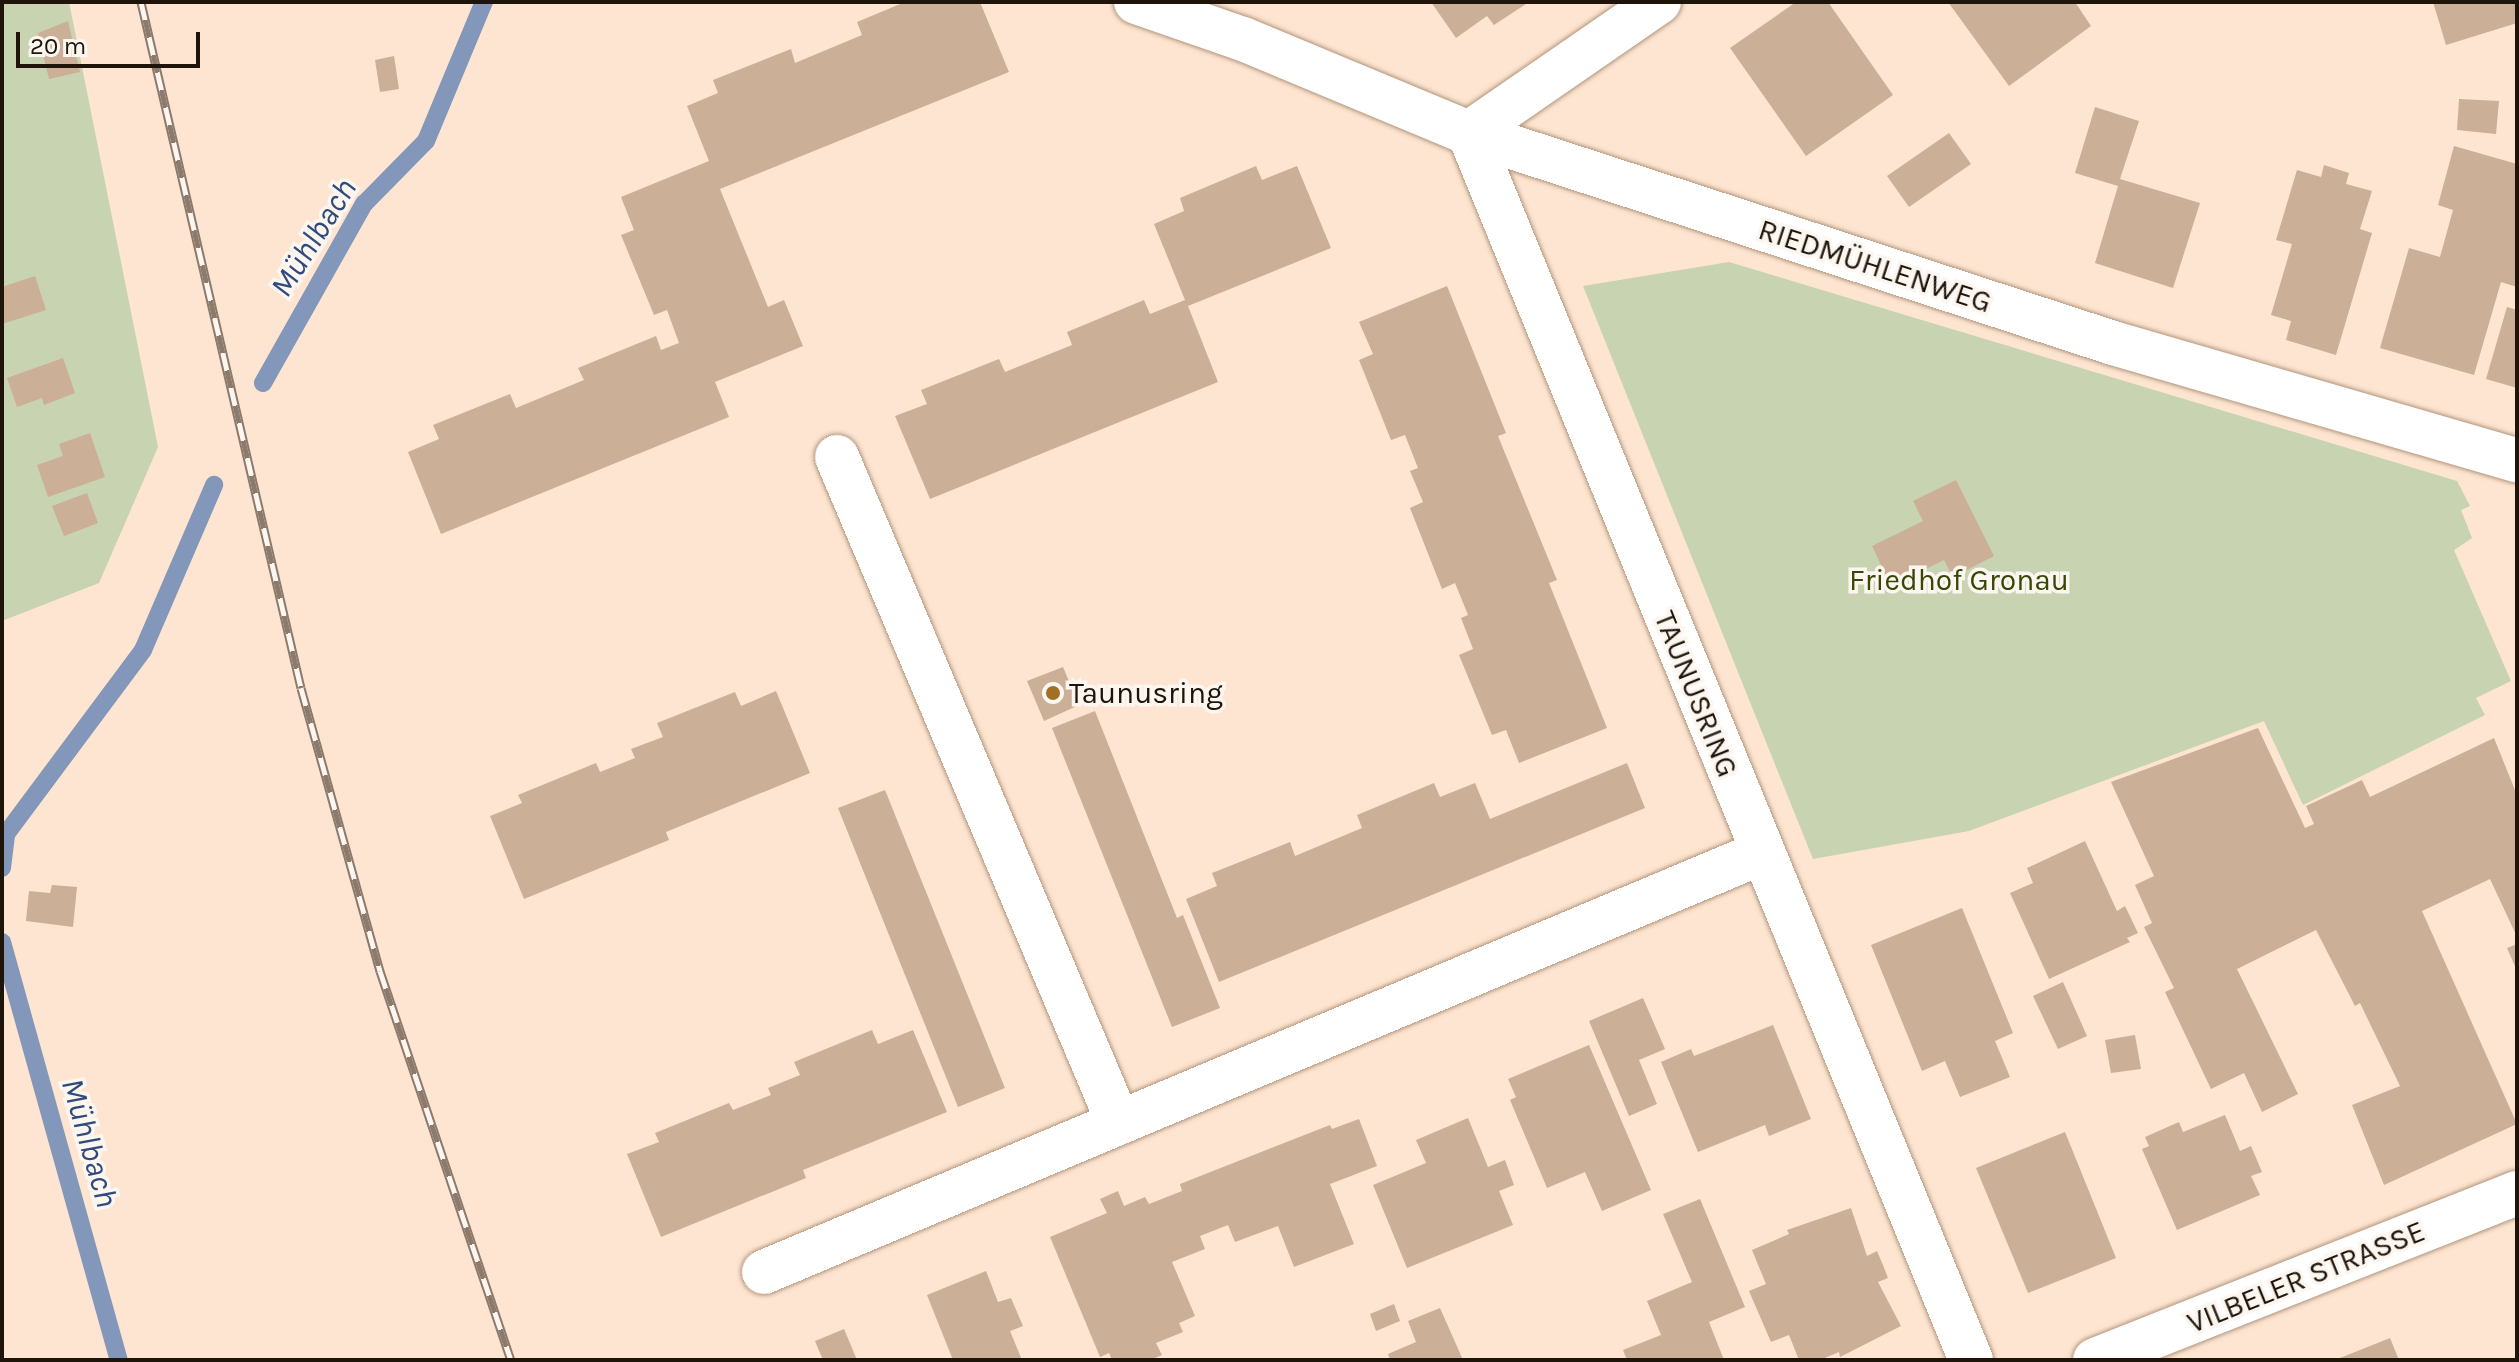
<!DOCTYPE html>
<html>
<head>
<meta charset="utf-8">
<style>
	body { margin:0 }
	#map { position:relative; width:2519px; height:1362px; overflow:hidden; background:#fee5d1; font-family:Karla,sans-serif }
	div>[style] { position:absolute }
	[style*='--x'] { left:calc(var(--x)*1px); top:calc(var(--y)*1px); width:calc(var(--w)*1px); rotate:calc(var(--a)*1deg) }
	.green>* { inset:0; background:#c8d3b1 }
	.stream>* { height:18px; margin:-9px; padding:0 9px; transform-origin:9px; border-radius:9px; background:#8397ba }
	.building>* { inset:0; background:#cbaf96 }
	.roads { filter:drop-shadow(0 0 2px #b1957d) drop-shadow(0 0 2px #b1957d) }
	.minor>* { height:44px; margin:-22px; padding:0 22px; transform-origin:22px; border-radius:22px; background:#fff }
	.tertiary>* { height:44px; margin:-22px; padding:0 22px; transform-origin:22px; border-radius:22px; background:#fff }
	.rail>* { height:9px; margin-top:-4.5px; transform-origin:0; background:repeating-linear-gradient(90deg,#fcf6f1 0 18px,#8c7a6c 0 36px); box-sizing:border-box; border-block:2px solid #8c7a6c }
	.dots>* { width:22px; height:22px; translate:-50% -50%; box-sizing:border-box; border:4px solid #fcf6f1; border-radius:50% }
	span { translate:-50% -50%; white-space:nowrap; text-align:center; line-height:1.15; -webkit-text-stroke:7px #fcf6f1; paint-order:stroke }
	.street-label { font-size:30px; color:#1e140a }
	.park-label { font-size:30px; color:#384705 }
	.poi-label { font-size:30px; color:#1e140a }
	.left { translate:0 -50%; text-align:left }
	.water-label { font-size:32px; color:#304b7b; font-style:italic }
	.frame { position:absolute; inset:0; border:4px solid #1e140a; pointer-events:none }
	.scale { position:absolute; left:16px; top:32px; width:184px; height:36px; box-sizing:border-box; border:4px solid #1e140a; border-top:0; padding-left:10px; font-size:24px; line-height:28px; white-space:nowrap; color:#1e140a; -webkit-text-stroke:6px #fcf6f1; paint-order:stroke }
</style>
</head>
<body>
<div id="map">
	<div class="green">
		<i style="clip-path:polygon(2px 2px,69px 2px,158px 447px,99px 583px,2px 621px)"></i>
		<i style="clip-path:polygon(1729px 262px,2457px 481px,2470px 506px,2461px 510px,2472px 538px,2454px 550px,2511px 681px,2476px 698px,2485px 715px,2303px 805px,2264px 721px,1969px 831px,1813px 859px,1583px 286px)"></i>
	</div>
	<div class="stream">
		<i style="--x:263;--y:383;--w:206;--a:-60.6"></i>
		<i style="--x:364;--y:204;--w:88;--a:-45.5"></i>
		<i style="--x:426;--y:141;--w:151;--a:-67.4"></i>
		<i style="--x:2;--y:868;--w:34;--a:-83"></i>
		<i style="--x:6;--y:834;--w:229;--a:-53.3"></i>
		<i style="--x:143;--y:650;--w:180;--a:-66.7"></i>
		<i style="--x:2;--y:942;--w:434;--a:74.4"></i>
	</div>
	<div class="building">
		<i style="clip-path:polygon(905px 2px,980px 2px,1009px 72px,720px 189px,768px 307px,784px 300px,803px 346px,715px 382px,729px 417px,441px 534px,408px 452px,439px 439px,433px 425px,510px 394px,516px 408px,584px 380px,578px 368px,656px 336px,661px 350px,679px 343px,667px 310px,654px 315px,621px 235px,634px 230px,621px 197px,709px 161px,687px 106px,718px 93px,713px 80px,791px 49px,795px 63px,862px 35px,857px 22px)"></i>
		<i style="clip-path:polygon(1431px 2px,1529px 2px,1494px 25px,1487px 16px,1456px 38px)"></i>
		<i style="clip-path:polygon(1796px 2px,1828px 2px,1893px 95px,1806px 156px,1730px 48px)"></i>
		<i style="clip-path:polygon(1948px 2px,2075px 2px,2091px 26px,2009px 86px)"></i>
		<i style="clip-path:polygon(2433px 2px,2517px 2px,2517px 23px,2446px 45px)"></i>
		<i style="clip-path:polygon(68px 21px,80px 72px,49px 79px,38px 33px)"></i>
		<i style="clip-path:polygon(394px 56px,399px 89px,380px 92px,375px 60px)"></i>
		<i style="clip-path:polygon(2459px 99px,2499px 101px,2496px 134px,2457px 130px)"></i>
		<i style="clip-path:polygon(2095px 107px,2139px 121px,2120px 179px,2200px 203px,2173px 288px,2095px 263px,2118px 186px,2075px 173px)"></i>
		<i style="clip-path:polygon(1949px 133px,1971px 164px,1909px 207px,1887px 176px)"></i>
		<i style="clip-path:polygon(2454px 146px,2517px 164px,2517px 287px,2501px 282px,2474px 375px,2380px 348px,2409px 248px,2440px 257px,2453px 210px,2438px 205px)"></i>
		<i style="clip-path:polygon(2324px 165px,2349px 173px,2346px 184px,2372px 191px,2360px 229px,2372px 233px,2336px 355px,2286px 340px,2291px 321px,2271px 315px,2292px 244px,2276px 240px,2297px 170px,2321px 177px)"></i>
		<i style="clip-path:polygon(1256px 166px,1262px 180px,1297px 166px,1331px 248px,1188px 306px,1218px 382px,930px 499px,895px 416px,927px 404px,921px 390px,999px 359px,1005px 372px,1072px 345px,1067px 332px,1144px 300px,1150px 314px,1185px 300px,1154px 224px,1184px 211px,1180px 198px)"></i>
		<i style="clip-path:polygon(35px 276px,46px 310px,2px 324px,2px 287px)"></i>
		<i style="clip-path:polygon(1447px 286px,1506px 433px,1498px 436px,1557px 580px,1549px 583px,1607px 728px,1519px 763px,1506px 730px,1492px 735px,1459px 655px,1473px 649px,1461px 618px,1468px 615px,1455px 583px,1442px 589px,1410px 508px,1423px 502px,1410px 471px,1418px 468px,1405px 435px,1391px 440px,1359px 360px,1373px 354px,1359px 322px)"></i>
		<i style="clip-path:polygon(2507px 307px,2517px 310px,2517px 388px,2486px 379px)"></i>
		<i style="clip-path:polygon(63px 358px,75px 393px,44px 405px,42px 398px,17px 407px,7px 378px)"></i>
		<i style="clip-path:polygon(90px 433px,105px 477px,48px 497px,37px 465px,63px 456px,59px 444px)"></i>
		<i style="clip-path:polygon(1956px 480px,1994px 556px,1953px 577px,1944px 560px,1891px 586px,1872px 546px,1923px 521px,1913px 501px)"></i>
		<i style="clip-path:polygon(87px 493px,98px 523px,64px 536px,52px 506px)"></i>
		<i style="clip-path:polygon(1063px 667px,1079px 705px,1044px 721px,1027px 681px)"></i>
		<i style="clip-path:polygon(776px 691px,810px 773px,666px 832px,669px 840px,524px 899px,490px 816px,522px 803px,518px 795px,596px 763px,600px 772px,635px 758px,631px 749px,663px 737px,657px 723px,735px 692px,741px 706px)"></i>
		<i style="clip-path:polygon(1095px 711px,1177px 918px,1183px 915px,1220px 1008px,1172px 1027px,1052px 728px)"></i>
		<i style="clip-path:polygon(2258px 728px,2305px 828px,2314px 824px,2306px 806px,2362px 780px,2370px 797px,2494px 738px,2517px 795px,2517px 937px,2490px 879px,2422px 911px,2517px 1124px,2384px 1185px,2352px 1105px,2400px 1086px,2360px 1003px,2355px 1006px,2316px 930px,2237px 969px,2298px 1094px,2262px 1112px,2244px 1073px,2211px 1089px,2165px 992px,2174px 988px,2144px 927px,2152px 923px,2135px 885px,2154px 876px,2111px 782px)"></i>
		<i style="clip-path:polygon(1627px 763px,1645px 808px,1219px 982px,1186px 899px,1217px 886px,1212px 873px,1290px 842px,1295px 856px,1362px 828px,1357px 815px,1434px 783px,1440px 797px,1475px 783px,1490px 819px)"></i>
		<i style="clip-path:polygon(885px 790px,1005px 1088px,958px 1107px,838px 808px)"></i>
		<i style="clip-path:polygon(2085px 841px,2117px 911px,2125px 906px,2138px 933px,2127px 938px,2130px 942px,2049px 979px,2010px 893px,2033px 883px,2027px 868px)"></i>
		<i style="clip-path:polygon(52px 885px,77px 887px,73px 927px,26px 921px,29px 891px,50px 893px)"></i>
		<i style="clip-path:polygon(1962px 908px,2013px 1033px,1995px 1041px,2010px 1077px,1960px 1097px,1945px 1061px,1922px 1071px,1871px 945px)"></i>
		<i style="clip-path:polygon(2517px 944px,2517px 971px,2507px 948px)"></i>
		<i style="clip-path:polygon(2063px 982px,2087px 1036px,2058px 1049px,2033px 996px)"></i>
		<i style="clip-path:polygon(1643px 998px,1665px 1049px,1639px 1060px,1657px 1104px,1629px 1116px,1589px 1021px)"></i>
		<i style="clip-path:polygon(1773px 1025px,1811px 1119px,1769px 1136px,1765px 1125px,1698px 1152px,1661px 1062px,1691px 1049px,1694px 1056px)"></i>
		<i style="clip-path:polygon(872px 1030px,878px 1044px,913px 1030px,947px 1112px,803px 1170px,806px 1178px,661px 1237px,627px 1154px,659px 1142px,655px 1133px,729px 1103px,733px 1110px,771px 1095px,768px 1088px,800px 1075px,794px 1062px)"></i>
		<i style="clip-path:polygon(2135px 1035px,2141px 1069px,2111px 1073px,2105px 1040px)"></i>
		<i style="clip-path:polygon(1589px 1045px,1651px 1190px,1602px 1211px,1585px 1172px,1547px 1188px,1510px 1100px,1516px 1097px,1508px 1079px)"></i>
		<i style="clip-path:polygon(2225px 1115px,2240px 1151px,2251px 1146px,2262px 1172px,2251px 1176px,2260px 1195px,2177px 1230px,2142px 1149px,2149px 1146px,2145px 1137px,2179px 1122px,2183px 1132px)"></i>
		<i style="clip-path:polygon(1468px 1118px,1488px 1167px,1505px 1160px,1514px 1185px,1499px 1191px,1513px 1225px,1407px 1268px,1373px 1185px,1426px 1163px,1416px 1140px)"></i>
		<i style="clip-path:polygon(1359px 1119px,1377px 1166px,1330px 1184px,1354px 1244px,1294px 1267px,1278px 1226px,1235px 1242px,1228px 1225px,1200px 1236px,1205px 1249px,1172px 1262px,1195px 1316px,1179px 1323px,1183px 1332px,1156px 1343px,1162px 1355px,1150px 1360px,1112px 1360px,1109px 1353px,1100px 1357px,1050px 1237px,1107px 1213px,1100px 1199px,1118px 1191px,1124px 1206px,1145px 1197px,1149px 1204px,1182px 1191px,1180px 1184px,1330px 1125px,1332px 1129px)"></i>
		<i style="clip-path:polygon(2065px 1132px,2116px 1258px,2028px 1293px,1976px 1168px)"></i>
		<i style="clip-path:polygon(1700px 1199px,1745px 1307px,1709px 1322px,1724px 1360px,1627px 1360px,1623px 1350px,1661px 1335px,1647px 1301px,1692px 1282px,1663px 1214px)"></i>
		<i style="clip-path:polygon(1851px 1208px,1867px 1256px,1877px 1251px,1883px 1265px,1888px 1278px,1878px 1282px,1901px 1326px,1840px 1357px,1839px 1352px,1820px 1360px,1799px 1360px,1789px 1335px,1771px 1342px,1749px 1291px,1766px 1284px,1752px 1250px,1789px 1234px,1787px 1230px)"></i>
		<i style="clip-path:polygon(986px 1271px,998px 1302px,1011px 1298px,1023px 1326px,1010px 1331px,1022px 1360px,953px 1360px,927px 1295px)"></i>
		<i style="clip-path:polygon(1394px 1304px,1400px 1321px,1376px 1331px,1370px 1314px)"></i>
		<i style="clip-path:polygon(1440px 1308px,1463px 1360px,1390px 1360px,1388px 1354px,1416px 1342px,1408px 1321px)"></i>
		<i style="clip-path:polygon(844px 1329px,857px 1360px,823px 1360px,815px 1341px)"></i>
		<i style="clip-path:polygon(2390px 1338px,2399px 1360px,2335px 1360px)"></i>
	</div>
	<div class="roads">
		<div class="minor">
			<i style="--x:1136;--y:2;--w:113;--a:19.1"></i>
			<i style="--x:1243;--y:39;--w:245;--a:22.6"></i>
			<i style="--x:1469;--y:133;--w:677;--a:18.06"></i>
			<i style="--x:2113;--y:343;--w:421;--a:16.2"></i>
			<i style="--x:1659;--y:2;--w:231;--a:145.4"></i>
			<i style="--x:1469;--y:133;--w:1326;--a:67.75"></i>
			<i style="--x:837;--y:457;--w:722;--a:67.09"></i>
			<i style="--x:764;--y:1272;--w:1081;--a:-22.8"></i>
		</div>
		<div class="tertiary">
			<i style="--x:2095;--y:1360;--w:454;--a:-21.6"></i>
		</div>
	</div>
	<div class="rail">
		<i style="--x:141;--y:2;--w:704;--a:76.87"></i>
		<i style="--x:301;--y:688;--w:294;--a:74.4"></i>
		<i style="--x:380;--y:971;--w:410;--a:71.4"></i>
	</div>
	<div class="dots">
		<i style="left:1053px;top:693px;background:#a17025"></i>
	</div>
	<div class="street-label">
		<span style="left:1875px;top:266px;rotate:18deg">RIEDMÜHLENWEG</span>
		<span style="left:1696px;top:694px;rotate:68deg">TAUNUSRING</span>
		<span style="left:2306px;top:1277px;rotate:-22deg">VILBELER STRASSE</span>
	</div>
	<div class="park-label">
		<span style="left:1959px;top:580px">Friedhof Gronau</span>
	</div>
	<div class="poi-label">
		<span class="left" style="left:1069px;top:693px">Taunusring</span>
	</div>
	<div class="water-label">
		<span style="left:314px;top:238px;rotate:-58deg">Mühlbach</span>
		<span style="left:89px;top:1143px;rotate:74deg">Mühlbach</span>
	</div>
	<div class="frame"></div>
	<div class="scale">20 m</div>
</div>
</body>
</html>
